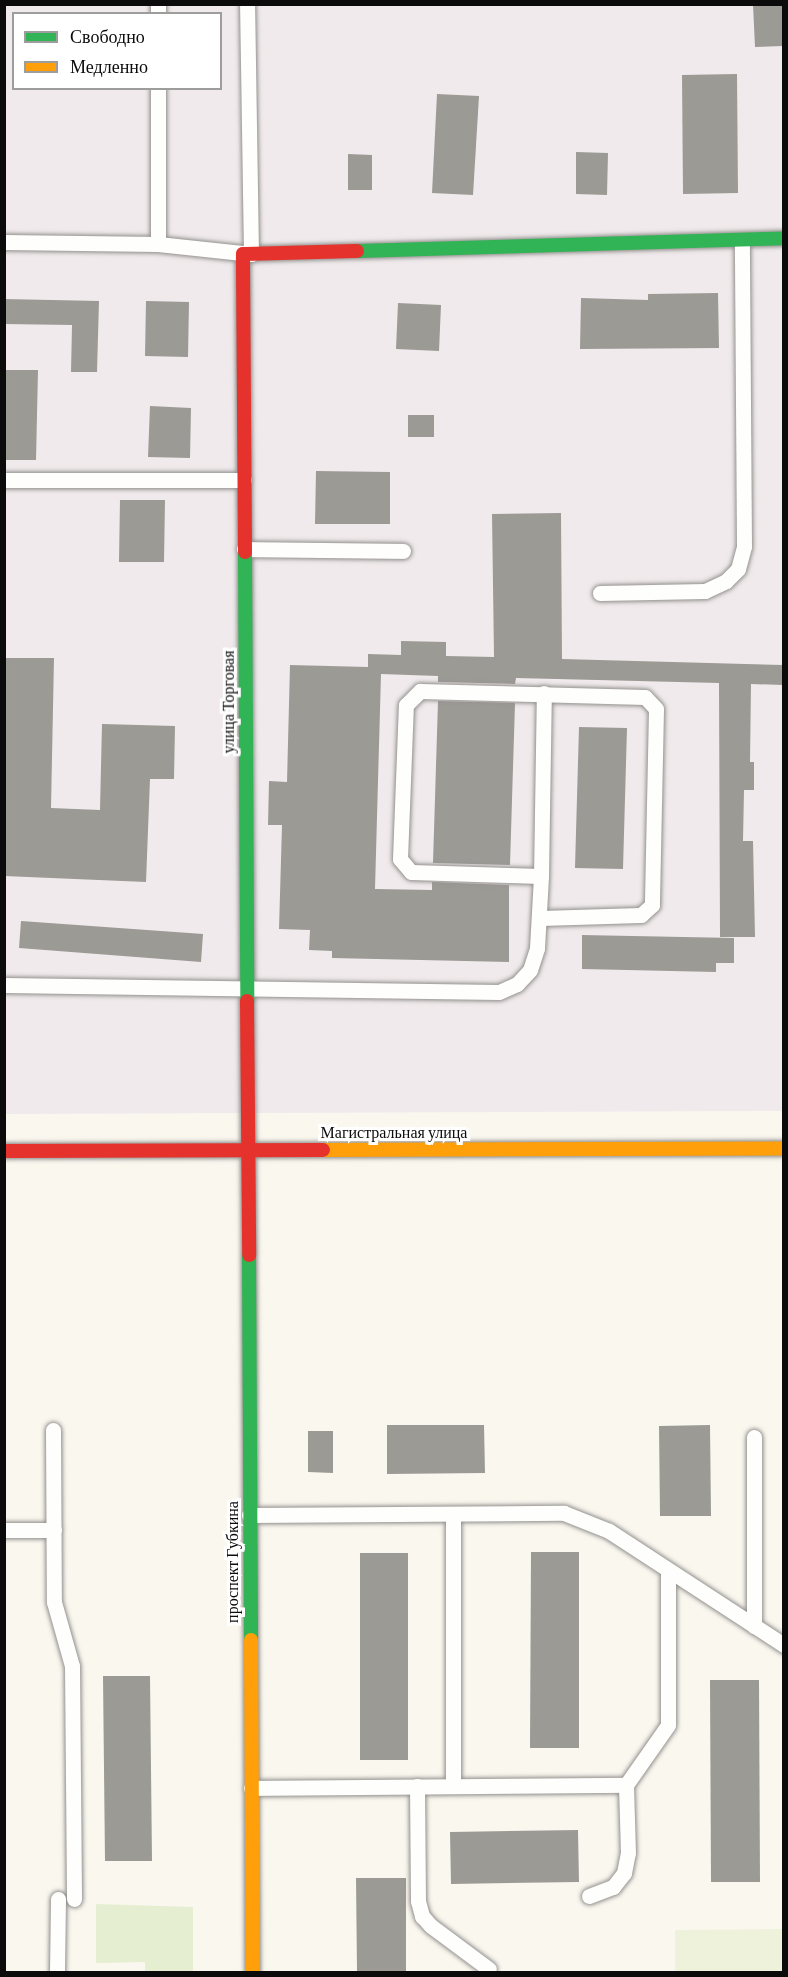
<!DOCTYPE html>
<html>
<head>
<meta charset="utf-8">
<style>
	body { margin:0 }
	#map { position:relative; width:788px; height:1977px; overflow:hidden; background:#faf7ef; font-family:"Crimson Pro",serif }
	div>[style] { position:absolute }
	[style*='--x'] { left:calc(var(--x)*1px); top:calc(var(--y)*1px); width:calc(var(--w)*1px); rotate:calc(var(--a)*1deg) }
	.industrial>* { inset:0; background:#f0eaec }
	.green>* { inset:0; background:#e5eed0 }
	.pitch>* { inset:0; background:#eef2da }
	.building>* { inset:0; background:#9c9a95 }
	.roads { filter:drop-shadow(0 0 2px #93918e) drop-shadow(0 0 2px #93918e) }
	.lane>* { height:15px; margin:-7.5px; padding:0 7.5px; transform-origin:7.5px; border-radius:7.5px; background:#fefefd }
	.fast>* { height:14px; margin:-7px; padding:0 7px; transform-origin:7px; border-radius:7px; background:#30b455 }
	.slow>* { height:14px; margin:-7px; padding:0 7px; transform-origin:7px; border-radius:7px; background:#ff9f0a }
	.jam>* { height:14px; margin:-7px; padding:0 7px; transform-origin:7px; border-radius:7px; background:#e5322d }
	span { translate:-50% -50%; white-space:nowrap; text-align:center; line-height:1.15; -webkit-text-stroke:6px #fff; paint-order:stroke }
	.street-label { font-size:16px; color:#0b0b0b }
	.frame { position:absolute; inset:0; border:6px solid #0b0b0b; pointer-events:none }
	.legend { position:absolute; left:12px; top:12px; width:210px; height:78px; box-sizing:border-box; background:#fff; border:2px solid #9d9d9d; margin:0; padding:8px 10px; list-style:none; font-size:18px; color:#0b0b0b }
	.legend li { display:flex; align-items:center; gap:12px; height:30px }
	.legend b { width:30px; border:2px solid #9d9d9d }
</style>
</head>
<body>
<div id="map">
	<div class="industrial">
		<i style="clip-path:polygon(evenodd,4px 5px,783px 5px,783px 1111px,5px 1114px,4px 5px,14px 14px,220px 14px,220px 88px,14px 88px,14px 14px)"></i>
	</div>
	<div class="green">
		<i style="clip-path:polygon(96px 1904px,193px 1907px,193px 1972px,145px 1972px,145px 1962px,96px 1963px)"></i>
	</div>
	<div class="pitch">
		<i style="clip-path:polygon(783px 1929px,783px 1972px,675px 1972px,675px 1930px)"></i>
	</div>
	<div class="building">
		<i style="clip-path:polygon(753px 4px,783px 4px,783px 46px,755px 47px)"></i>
		<i style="clip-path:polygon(737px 74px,738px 193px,683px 194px,682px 75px)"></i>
		<i style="clip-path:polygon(437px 94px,479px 96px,473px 195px,432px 193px)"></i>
		<i style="clip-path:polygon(576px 152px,608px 153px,607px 195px,576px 194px)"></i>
		<i style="clip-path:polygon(348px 154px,372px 155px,372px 190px,348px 190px)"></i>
		<i style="clip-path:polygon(718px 293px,719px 348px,580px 349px,581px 298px,648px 300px,648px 294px)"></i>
		<i style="clip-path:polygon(4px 299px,99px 301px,97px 372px,71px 372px,72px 325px,4px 324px)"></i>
		<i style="clip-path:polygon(146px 301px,189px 302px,188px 357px,145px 356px)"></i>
		<i style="clip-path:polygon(398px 303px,441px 305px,439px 351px,396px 349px)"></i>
		<i style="clip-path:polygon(4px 370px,38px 370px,36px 460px,4px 460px)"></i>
		<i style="clip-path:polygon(150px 406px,191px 408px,190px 458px,148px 457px)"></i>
		<i style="clip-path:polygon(408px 415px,434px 415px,434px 437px,408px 437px)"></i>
		<i style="clip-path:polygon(316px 471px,390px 472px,390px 524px,315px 524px)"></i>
		<i style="clip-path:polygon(120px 500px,165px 500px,164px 562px,119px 562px)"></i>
		<i style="clip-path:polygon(561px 513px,562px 659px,783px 665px,783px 685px,751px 684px,750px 762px,754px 762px,754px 790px,744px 790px,743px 841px,753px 841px,755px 937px,720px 937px,719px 683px,516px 678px,515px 684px,438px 682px,438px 676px,381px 674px,375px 889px,432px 890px,432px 882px,509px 885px,509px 962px,332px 958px,332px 951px,309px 950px,310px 930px,279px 929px,282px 825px,268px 825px,269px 781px,287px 782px,290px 665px,368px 667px,368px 654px,401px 655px,401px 641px,446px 642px,446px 656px,494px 657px,492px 514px)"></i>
		<i style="clip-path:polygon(4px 658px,54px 658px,51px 808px,100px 810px,102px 724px,175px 726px,174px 779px,150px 779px,146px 882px,4px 876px)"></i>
		<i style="clip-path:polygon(438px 701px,515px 703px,510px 865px,433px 863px)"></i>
		<i style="clip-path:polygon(579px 727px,627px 728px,623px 869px,575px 868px)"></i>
		<i style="clip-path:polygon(21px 921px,203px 934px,201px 962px,19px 948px)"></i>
		<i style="clip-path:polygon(582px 935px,734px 938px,734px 963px,716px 963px,716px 972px,582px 969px)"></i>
		<i style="clip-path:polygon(387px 1425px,484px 1425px,485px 1473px,387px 1474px)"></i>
		<i style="clip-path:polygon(710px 1425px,711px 1516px,660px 1516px,659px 1426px)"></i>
		<i style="clip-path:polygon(308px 1431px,333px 1431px,333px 1473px,308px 1472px)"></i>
		<i style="clip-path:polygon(531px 1552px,579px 1552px,579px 1748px,530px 1748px)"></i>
		<i style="clip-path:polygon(360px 1553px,408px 1553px,408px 1760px,360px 1760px)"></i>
		<i style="clip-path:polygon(103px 1676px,150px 1676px,152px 1861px,105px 1861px)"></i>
		<i style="clip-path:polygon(710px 1680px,759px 1680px,760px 1882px,711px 1882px)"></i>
		<i style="clip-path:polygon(578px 1830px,579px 1882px,451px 1884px,450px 1832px)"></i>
		<i style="clip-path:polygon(356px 1878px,406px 1878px,406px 1972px,357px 1972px)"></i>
	</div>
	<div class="roads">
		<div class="lane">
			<i style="--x:158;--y:14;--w:10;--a:-90"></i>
			<i style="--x:4;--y:242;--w:154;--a:0.7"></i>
			<i style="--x:158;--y:244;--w:94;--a:6.1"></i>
			<i style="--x:251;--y:254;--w:250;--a:-90.9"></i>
			<i style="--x:158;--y:244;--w:156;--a:-90"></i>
			<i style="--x:4;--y:480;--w:240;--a:0"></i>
			<i style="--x:244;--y:549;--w:159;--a:0.7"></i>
			<i style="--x:600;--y:593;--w:105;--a:-1.1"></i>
			<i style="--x:705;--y:591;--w:23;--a:-25"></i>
			<i style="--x:726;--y:581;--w:17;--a:-45"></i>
			<i style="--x:738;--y:569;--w:24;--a:-75"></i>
			<i style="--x:744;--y:546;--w:306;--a:-90.4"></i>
			<i style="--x:541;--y:876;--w:183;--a:-89.1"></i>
			<i style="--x:4;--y:985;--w:495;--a:0.8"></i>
			<i style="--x:499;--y:992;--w:20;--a:-24"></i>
			<i style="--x:517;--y:984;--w:19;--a:-47"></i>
			<i style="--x:530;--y:970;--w:23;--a:-72"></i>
			<i style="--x:537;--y:948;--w:72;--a:-86.8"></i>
			<i style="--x:541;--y:876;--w:130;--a:-178.2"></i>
			<i style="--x:411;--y:872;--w:17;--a:-130"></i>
			<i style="--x:400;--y:859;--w:154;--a:-87.8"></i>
			<i style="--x:406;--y:705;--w:20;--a:-45"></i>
			<i style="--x:420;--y:691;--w:225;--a:1.5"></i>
			<i style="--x:645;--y:697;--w:16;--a:47"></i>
			<i style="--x:656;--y:709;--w:196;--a:91.2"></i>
			<i style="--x:652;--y:905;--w:15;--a:138"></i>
			<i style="--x:641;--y:915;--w:101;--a:178.3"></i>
			<i style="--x:53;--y:1430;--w:172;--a:89.7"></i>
			<i style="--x:54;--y:1602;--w:66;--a:74.3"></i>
			<i style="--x:72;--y:1666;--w:233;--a:89.5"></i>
			<i style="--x:453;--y:1514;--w:272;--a:90"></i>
			<i style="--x:249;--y:1515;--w:315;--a:-0.4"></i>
			<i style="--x:564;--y:1513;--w:48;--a:21.8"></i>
			<i style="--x:609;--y:1531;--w:209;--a:33.1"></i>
			<i style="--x:4;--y:1530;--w:50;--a:0"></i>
			<i style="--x:754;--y:1626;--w:189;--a:-90"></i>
			<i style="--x:417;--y:1786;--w:115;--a:89.5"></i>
			<i style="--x:418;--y:1901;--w:16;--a:75"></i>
			<i style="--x:422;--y:1916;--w:13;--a:48"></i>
			<i style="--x:431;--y:1926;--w:72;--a:36.6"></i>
			<i style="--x:251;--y:1788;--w:375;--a:-0.5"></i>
			<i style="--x:626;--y:1785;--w:73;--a:-55"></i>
			<i style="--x:668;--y:1725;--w:155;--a:-90"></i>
			<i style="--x:589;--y:1896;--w:26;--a:-21"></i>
			<i style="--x:613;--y:1887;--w:18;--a:-52"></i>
			<i style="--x:624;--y:1873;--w:20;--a:-79"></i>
			<i style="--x:628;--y:1853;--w:68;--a:-91.7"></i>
			<i style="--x:57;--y:1972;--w:73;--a:-89.2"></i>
		</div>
		<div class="fast">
			<i style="--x:357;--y:251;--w:427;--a:-1.7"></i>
			<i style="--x:245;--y:552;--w:449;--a:89.7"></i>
			<i style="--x:249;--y:1255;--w:385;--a:89.7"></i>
		</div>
		<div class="slow">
			<i style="--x:323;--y:1150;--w:461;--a:-0.2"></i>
			<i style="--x:251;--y:1640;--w:332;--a:89.7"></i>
		</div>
		<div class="jam">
			<i style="--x:245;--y:552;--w:298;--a:-90.4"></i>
			<i style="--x:243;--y:254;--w:114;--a:-1.5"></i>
			<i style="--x:247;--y:1001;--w:254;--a:89.5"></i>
			<i style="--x:4;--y:1151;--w:319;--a:-0.2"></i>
		</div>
	</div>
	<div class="street-label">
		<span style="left:229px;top:702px;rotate:-90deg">улица Торговая</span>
		<span style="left:394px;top:1133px">Магистральная улица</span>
		<span style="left:233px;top:1562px;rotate:-90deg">проспект Губкина</span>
	</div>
	<div class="frame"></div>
	<ul class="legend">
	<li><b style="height:8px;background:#30b455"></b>Свободно</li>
	<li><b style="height:8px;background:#ff9f0a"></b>Медленно</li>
	</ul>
</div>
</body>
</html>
